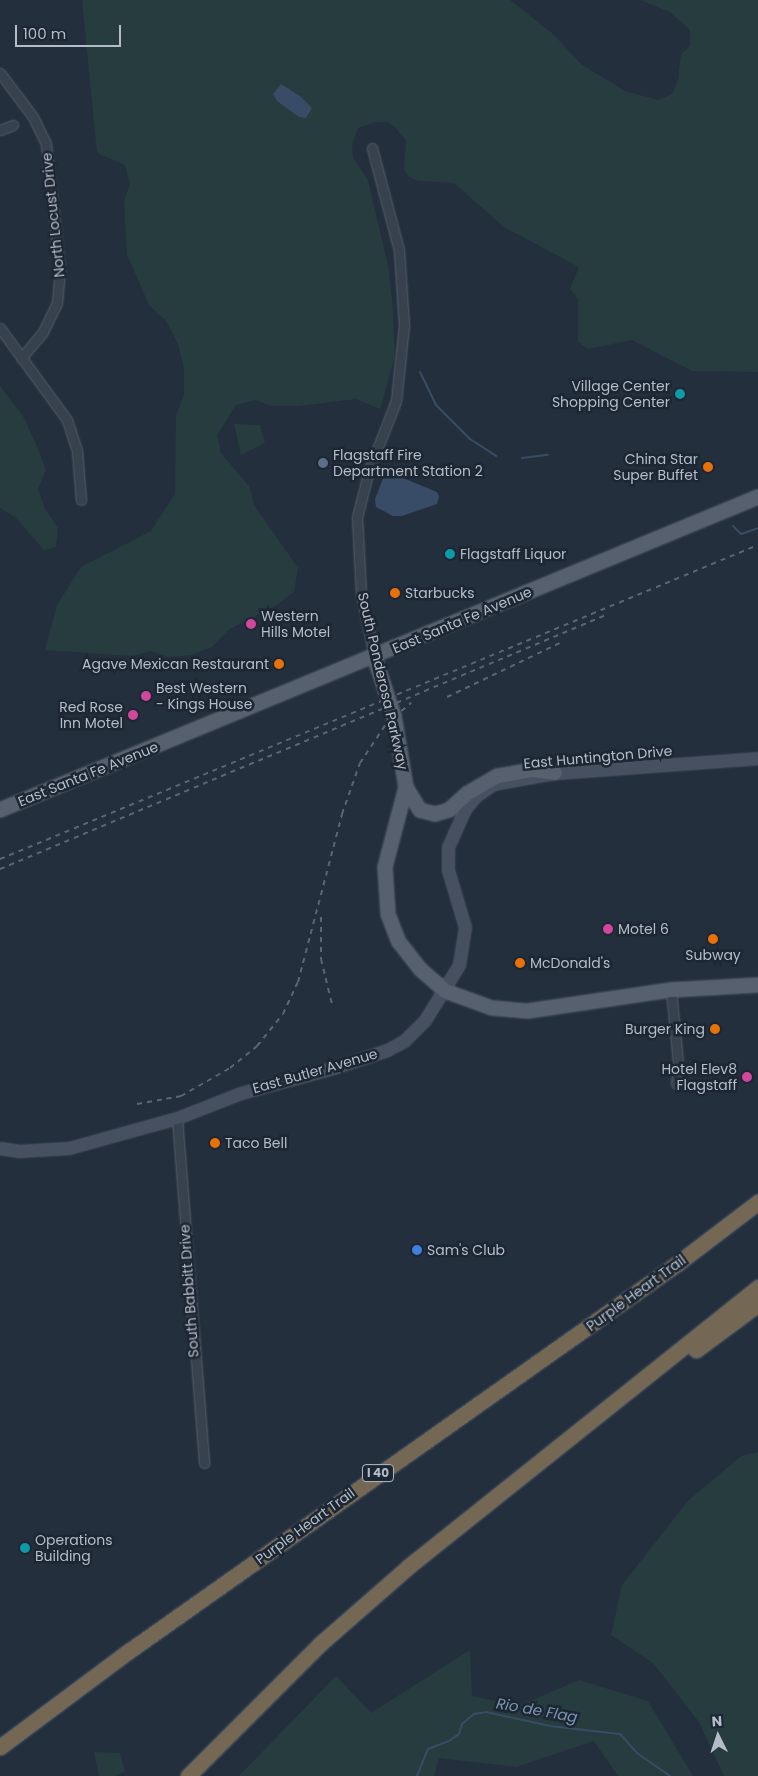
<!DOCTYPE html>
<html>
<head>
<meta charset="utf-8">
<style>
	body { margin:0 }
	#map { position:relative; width:758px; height:1776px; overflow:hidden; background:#242f3e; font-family:Poppins,sans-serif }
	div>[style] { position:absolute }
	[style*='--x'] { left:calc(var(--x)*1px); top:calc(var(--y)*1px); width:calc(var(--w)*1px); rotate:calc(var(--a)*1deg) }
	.green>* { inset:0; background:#263c3f }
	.water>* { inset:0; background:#394c67 }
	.stream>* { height:2px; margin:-1px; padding:0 1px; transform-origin:1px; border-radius:1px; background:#394c67 }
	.roads { filter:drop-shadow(0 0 1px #565f6c) drop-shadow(0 0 1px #565f6c) }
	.street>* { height:9px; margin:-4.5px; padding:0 4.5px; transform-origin:4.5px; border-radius:4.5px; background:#38414e }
	.secondary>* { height:11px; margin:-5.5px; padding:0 5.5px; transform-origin:5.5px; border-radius:5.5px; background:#465061 }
	.primary>* { height:14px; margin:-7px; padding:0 7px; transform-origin:7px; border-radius:7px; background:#56606e }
	.highway>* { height:15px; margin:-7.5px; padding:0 7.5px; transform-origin:7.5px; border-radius:7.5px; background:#746855 }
	.rail>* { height:2px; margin-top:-1px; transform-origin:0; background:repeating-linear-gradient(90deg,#5a6575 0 5px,transparent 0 10px) }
	.dots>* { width:14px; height:14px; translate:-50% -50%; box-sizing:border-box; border:2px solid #1d2633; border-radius:50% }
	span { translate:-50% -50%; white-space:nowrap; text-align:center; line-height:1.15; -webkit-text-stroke:5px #1d2633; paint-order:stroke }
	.shield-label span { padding:1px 4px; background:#1d2633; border:1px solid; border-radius:4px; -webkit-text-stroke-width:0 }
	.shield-label { font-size:12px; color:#b4bcc9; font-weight:700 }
	.street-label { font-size:14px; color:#b4bcc9 }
	.poi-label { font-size:14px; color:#b4bcc9 }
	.right { translate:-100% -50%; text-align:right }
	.left { translate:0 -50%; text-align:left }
	.water-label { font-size:15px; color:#7c92b1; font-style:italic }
	.north { position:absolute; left:693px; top:1711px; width:50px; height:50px; -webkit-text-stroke:4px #1d2633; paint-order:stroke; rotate:356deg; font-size:14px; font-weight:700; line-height:20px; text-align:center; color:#b4bcc9 }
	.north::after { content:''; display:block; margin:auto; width:18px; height:22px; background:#b4bcc9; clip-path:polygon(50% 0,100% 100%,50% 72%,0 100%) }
	.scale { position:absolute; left:15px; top:25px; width:106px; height:22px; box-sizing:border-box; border:2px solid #b4bcc9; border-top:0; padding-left:6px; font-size:15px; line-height:18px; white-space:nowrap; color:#b4bcc9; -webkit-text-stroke:4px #1d2633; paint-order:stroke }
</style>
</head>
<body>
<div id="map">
	<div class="green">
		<i style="clip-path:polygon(82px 0,510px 0,553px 34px,581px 64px,625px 91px,658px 100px,672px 94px,678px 80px,681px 54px,690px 46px,690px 30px,670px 12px,640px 0,758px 0,758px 372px,692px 371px,632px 340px,588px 349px,578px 342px,578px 299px,570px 289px,579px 267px,504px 227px,454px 183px,418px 181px,409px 177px,404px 170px,406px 141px,395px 127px,387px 122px,375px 122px,358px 128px,352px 145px,353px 158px,368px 180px,389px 270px,393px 310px,395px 357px,380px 409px,356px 399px,299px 406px,272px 406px,255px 400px,236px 405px,217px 435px,221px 453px,249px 486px,254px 505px,298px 568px,294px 592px,275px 606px,228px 630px,212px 647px,191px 655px,168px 657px,151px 651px,132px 656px,45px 650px,57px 605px,81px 567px,151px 531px,175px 494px,176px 416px,184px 394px,184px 368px,178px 344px,166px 321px,149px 305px,127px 255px,124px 201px,130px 184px,125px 165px,97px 153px)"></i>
		<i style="clip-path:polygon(0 386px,23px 416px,38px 449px,46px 470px,38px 489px,45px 509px,58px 528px,56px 547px,44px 550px,16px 518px,0 508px)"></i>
		<i style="clip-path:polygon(234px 424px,260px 425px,265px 443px,241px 455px)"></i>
		<i style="clip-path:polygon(758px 1452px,758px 1776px,724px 1776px,699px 1722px,653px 1663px,611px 1635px,622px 1585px,688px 1501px,741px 1456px)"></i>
		<i style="clip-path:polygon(470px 1650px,472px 1696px,519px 1706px,579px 1680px,648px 1701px,693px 1776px,618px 1776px,594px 1741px,516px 1767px,439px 1758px,434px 1776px,239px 1776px,336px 1676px,371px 1713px)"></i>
		<i style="clip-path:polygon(94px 1752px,120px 1753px,125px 1771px,115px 1776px,99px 1776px)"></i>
	</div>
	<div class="water">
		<i style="clip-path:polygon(281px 84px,300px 96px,312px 108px,306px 118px,299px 117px,277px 101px,273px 94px)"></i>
		<i style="clip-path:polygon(386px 471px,437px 492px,439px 496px,437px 504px,402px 516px,393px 516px,376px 507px,375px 499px)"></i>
	</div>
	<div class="stream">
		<i style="--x:420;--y:372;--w:37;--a:64"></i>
		<i style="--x:436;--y:405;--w:48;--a:45"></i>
		<i style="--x:470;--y:439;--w:31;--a:33"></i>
		<i style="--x:522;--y:458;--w:26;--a:-7"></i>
		<i style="--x:733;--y:526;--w:11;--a:45"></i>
		<i style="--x:741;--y:534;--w:18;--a:-19"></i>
		<i style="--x:417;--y:1776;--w:29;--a:-68"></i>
		<i style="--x:428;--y:1749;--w:22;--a:-21"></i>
		<i style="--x:449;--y:1741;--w:12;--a:-35"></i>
		<i style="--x:459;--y:1734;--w:10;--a:-73"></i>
		<i style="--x:462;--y:1724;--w:16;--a:-40"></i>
		<i style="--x:474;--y:1714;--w:12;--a:-9"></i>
		<i style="--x:486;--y:1712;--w:66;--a:12.3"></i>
		<i style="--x:550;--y:1726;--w:70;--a:6.5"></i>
		<i style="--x:620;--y:1734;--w:25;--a:48"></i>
		<i style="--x:637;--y:1753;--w:40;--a:34.9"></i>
	</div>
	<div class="roads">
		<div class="street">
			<i style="--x:0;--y:73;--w:55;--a:53.1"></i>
			<i style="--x:33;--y:117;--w:30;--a:64"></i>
			<i style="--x:46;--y:144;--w:126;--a:83.6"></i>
			<i style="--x:60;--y:269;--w:34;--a:95"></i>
			<i style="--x:57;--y:303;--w:32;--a:116"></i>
			<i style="--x:43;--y:332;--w:34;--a:130"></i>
			<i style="--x:0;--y:130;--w:14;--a:-21"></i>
			<i style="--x:372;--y:148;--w:106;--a:75.2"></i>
			<i style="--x:399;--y:250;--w:75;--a:86.2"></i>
			<i style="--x:404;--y:325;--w:76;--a:96"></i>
			<i style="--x:396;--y:401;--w:74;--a:111.4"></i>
			<i style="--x:369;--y:470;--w:49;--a:104.3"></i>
			<i style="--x:357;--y:517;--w:76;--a:87"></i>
			<i style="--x:361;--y:593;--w:64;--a:78.3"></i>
			<i style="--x:0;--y:328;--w:114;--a:53.9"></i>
			<i style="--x:67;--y:420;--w:33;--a:72"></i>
			<i style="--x:77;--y:451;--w:49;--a:85.3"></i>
			<i style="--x:671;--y:990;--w:73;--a:84.5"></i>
			<i style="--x:678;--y:1063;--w:21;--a:95"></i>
			<i style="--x:177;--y:1118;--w:346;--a:85.5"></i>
		</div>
		<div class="secondary">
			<i style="--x:0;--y:1148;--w:19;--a:9"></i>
			<i style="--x:19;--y:1151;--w:50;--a:-3.4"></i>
			<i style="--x:69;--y:1148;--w:112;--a:-15.5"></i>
			<i style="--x:177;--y:1118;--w:69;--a:-21.3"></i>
			<i style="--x:241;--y:1093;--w:98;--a:-15.3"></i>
			<i style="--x:336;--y:1067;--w:54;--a:-18.4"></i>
			<i style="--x:387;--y:1050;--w:19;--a:-28"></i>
			<i style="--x:404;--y:1041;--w:30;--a:-45"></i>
			<i style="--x:425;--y:1020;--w:65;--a:-58.3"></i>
			<i style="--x:459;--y:965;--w:38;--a:-81"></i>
			<i style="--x:465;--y:927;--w:59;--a:-106.6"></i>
			<i style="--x:448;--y:870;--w:23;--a:-90"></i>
			<i style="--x:448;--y:847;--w:42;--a:-65.9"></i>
			<i style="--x:465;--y:809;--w:17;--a:-50"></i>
			<i style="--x:476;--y:796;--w:21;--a:-35"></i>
			<i style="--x:493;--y:784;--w:63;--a:-10.1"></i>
			<i style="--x:555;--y:773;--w:204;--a:-4.2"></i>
		</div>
		<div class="primary">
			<i style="--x:374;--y:656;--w:63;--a:71.6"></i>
			<i style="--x:394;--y:716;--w:72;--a:80.4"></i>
			<i style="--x:406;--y:787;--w:83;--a:104.7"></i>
			<i style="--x:385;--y:867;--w:47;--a:86.3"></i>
			<i style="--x:388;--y:914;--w:30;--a:69"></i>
			<i style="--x:399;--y:942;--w:34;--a:52"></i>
			<i style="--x:420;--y:969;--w:33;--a:41"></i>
			<i style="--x:445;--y:991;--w:50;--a:19.9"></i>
			<i style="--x:492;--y:1008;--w:36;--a:5"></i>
			<i style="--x:528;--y:1011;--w:145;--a:-8.4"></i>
			<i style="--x:671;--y:990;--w:87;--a:-3.3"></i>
			<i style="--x:406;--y:787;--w:27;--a:59"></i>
			<i style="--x:420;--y:810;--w:16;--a:15"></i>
			<i style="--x:435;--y:814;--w:15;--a:-16"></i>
			<i style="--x:449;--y:810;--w:25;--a:-42"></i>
			<i style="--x:468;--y:793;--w:34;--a:-30"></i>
			<i style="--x:498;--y:776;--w:35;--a:-10"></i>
			<i style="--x:532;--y:770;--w:23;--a:7"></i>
			<i style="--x:0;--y:810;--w:820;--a:-22.44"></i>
		</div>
		<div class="highway">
			<i style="--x:696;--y:1350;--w:77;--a:-36.6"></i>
			<i style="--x:0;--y:1747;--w:161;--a:-36.7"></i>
			<i style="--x:129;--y:1651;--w:672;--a:-35.25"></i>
			<i style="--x:678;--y:1263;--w:101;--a:-37.3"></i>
			<i style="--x:188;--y:1776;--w:187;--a:-45"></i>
			<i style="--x:320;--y:1644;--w:118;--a:-41.2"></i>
			<i style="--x:409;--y:1566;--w:447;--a:-38.6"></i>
		</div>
	</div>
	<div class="rail">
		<i style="--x:447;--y:697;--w:127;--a:-25.6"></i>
		<i style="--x:0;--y:859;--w:820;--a:-22.5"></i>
		<i style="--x:0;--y:869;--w:657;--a:-22.74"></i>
		<i style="--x:321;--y:917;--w:42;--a:90"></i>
		<i style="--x:321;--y:959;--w:46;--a:76.3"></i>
		<i style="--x:137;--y:1104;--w:45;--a:-10.3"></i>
		<i style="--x:181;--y:1096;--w:56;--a:-29.7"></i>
		<i style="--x:230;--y:1068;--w:35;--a:-39"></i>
		<i style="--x:257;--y:1046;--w:41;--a:-50.9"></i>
		<i style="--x:283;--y:1014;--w:35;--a:-65"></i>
		<i style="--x:298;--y:982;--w:174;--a:-75.3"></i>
		<i style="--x:342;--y:814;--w:54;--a:-70.6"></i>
		<i style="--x:360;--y:763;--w:47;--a:-56.3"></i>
		<i style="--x:386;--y:724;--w:33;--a:-40"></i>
	</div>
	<div class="dots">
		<i style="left:680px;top:394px;background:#0f9aa8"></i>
		<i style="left:323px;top:463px;background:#5c6f8a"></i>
		<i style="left:708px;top:467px;background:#e8710a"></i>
		<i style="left:450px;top:554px;background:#0f9aa8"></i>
		<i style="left:395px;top:593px;background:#e8710a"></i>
		<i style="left:251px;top:624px;background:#d1479c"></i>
		<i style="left:279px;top:664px;background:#e8710a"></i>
		<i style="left:146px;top:696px;background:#d1479c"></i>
		<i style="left:133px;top:715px;background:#d1479c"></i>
		<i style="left:608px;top:929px;background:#d1479c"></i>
		<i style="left:713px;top:939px;background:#e8710a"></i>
		<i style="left:520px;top:963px;background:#e8710a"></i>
		<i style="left:715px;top:1029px;background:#e8710a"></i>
		<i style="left:747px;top:1077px;background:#d1479c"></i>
		<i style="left:215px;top:1143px;background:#e8710a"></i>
		<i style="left:417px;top:1250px;background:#3f7fe0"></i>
		<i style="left:25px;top:1548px;background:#0f9aa8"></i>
	</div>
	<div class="shield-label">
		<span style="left:378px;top:1473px">I 40</span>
	</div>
	<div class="street-label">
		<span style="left:53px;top:215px;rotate:-96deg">North Locust Drive</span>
		<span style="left:462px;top:620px;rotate:-23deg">East Santa Fe Avenue</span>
		<span style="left:383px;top:681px;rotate:77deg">South Ponderosa Parkway</span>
		<span style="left:598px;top:757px;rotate:-5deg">East Huntington Drive</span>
		<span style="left:88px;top:774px;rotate:-22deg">East Santa Fe Avenue</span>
		<span style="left:315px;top:1071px;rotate:-16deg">East Butler Avenue</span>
		<span style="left:189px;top:1291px;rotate:-94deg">South Babbitt Drive</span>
		<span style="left:636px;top:1293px;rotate:-36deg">Purple Heart Trail</span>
		<span style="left:305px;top:1526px;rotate:-36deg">Purple Heart Trail</span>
	</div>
	<div class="poi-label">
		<span class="right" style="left:670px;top:394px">Village Center<br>Shopping Center</span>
		<span class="left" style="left:333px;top:463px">Flagstaff Fire<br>Department Station 2</span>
		<span class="right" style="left:698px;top:467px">China Star<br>Super Buffet</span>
		<span class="left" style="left:460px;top:554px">Flagstaff Liquor</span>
		<span class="left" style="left:405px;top:593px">Starbucks</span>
		<span class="left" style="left:261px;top:624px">Western<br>Hills Motel</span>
		<span class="right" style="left:269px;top:664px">Agave Mexican Restaurant</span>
		<span class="left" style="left:156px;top:696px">Best Western<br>- Kings House</span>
		<span class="right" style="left:123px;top:715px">Red Rose<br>Inn Motel</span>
		<span class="left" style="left:618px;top:929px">Motel 6</span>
		<span style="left:713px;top:955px">Subway</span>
		<span class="left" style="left:530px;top:963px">McDonald's</span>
		<span class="right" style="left:705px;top:1029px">Burger King</span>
		<span class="right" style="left:737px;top:1077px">Hotel Elev8<br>Flagstaff</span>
		<span class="left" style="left:225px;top:1143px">Taco Bell</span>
		<span class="left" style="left:427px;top:1250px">Sam's Club</span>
		<span class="left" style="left:35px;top:1548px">Operations<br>Building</span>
	</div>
	<div class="water-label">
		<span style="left:537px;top:1710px;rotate:10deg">Rio de Flag</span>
	</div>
	<div class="north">N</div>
	<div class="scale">100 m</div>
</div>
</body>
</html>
